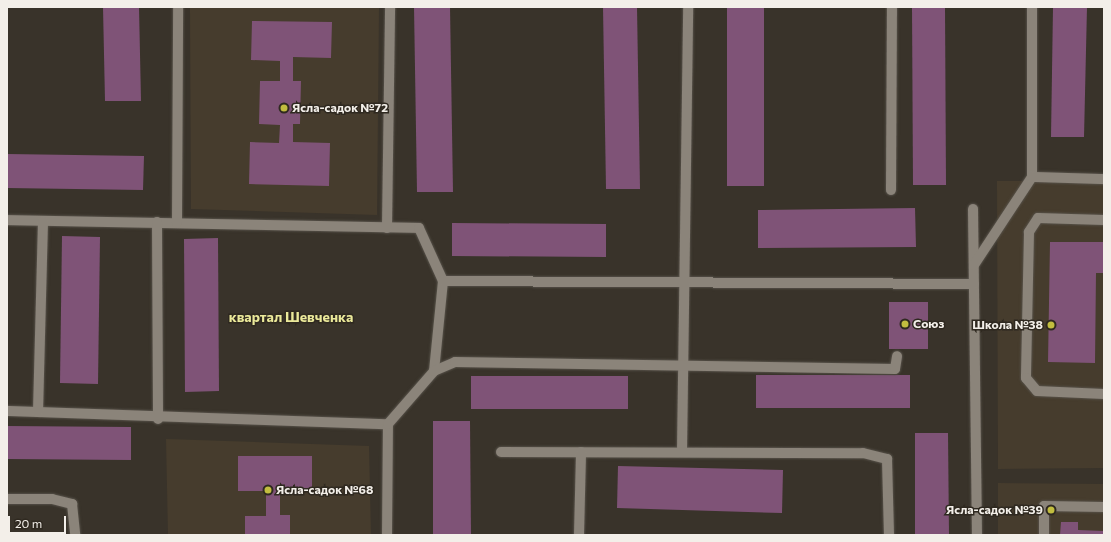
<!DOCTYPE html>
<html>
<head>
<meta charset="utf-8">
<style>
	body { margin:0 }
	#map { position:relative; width:1111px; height:542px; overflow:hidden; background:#39332a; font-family:Commissioner,sans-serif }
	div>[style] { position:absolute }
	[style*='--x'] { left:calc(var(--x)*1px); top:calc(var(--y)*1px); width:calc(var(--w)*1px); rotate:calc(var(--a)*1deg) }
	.built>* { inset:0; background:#463c2d }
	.building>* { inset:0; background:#7f5377 }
	.roads { filter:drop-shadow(0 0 1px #57524a) drop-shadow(0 0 1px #57524a) }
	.service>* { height:10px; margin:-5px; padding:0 5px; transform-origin:5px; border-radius:5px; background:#8b847a }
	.dots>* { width:11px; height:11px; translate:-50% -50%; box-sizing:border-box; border:2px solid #2f2920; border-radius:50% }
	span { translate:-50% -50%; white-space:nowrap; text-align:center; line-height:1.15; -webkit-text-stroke:3px #2f2920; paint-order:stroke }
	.poi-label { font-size:12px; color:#f3efe9; font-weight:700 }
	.left { translate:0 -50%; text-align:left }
	.right { translate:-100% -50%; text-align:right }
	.quarter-label { font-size:14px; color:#ebe99a; font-weight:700 }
	.frame { position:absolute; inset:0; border:8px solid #f3efe9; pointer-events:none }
	.scale { position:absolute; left:8px; top:516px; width:58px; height:18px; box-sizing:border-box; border:2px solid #f3efe9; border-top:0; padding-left:5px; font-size:12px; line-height:14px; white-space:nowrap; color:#f3efe9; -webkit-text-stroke:3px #2f2920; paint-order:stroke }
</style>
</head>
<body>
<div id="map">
	<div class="built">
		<i style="clip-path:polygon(190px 7px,379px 7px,377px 215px,191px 209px)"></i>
		<i style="clip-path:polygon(997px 181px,1104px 181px,1104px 468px,998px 469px)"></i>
		<i style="clip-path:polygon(166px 439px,369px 446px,371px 535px,168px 535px)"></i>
		<i style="clip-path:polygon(998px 483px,1104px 484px,1104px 535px,998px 535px)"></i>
	</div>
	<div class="building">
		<i style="clip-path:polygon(103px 7px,139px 7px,141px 101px,105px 101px)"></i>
		<i style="clip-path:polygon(414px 7px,450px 7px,453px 192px,417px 192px)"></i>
		<i style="clip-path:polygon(603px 7px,637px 7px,640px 189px,606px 189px)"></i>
		<i style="clip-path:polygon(727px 7px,764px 7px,764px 186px,727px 186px)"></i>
		<i style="clip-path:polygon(912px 7px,945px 7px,946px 185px,913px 185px)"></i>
		<i style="clip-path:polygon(1053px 7px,1087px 7px,1084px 137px,1051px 137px)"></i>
		<i style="clip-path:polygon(252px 21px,332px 22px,331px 58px,293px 57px,293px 81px,301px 81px,300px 124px,293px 124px,293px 142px,330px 143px,329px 186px,249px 184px,250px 142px,279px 143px,280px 125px,259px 124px,260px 81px,280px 81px,280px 61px,251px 60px)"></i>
		<i style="clip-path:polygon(7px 154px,144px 156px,143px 190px,7px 188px)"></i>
		<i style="clip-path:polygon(915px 208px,916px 247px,758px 248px,758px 210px)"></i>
		<i style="clip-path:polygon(452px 223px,606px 224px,606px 257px,452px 256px)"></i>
		<i style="clip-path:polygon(62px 236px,100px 237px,98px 384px,60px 383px)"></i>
		<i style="clip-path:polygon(218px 238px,219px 391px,185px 392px,184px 239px)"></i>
		<i style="clip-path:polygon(1050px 242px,1104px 242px,1104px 273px,1096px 273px,1095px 363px,1048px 362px)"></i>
		<i style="clip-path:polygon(889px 302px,928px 302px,928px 349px,889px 349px)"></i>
		<i style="clip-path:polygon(756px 375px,910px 375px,910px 408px,756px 408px)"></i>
		<i style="clip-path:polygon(471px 376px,628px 376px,628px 409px,471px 409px)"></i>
		<i style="clip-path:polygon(433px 421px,470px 421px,471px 535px,433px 535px)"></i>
		<i style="clip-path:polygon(7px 426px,131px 427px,131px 460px,7px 459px)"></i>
		<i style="clip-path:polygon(915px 433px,948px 433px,949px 535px,915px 535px)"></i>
		<i style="clip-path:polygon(238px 456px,312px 456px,312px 492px,280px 492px,280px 515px,290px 515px,290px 535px,245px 535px,245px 516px,266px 516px,266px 491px,238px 491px)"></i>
		<i style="clip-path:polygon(618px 466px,783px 470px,782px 513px,617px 508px)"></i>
		<i style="clip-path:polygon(1061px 522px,1078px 522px,1078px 530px,1104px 531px,1104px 535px,1060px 535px)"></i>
	</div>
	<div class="roads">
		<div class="service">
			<i style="--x:1032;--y:7;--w:170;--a:90"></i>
			<i style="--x:891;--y:190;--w:183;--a:-89.7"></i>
			<i style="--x:973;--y:209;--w:326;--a:89.3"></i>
			<i style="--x:7;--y:220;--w:412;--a:1.1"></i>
			<i style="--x:419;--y:228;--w:58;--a:65.6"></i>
			<i style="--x:443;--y:281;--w:90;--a:95.7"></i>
			<i style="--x:1104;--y:220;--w:66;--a:-178.3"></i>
			<i style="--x:1038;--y:218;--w:17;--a:123"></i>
			<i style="--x:1029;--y:232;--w:146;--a:91.2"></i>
			<i style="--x:1026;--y:378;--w:17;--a:50"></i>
			<i style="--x:1037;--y:391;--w:67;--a:2.6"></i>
			<i style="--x:157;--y:222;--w:197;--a:89.7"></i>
			<i style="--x:177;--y:223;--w:216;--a:-89.7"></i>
			<i style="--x:387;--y:228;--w:221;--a:-89.2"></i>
			<i style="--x:974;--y:265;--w:105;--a:-56.6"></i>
			<i style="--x:1032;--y:177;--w:72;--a:1.6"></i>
			<i style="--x:443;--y:281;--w:531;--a:0.32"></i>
			<i style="--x:7;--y:411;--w:381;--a:2"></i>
			<i style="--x:38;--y:412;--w:191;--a:-88.5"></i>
			<i style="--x:682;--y:451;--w:444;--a:-89.2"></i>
			<i style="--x:501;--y:452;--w:362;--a:0.2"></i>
			<i style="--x:863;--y:453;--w:25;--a:14"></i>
			<i style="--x:887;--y:459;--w:76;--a:88.5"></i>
			<i style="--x:7;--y:499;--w:45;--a:0"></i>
			<i style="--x:52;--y:499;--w:21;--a:14"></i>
			<i style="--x:72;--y:504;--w:31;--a:84"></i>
			<i style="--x:387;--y:535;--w:111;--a:-89.5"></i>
			<i style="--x:388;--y:424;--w:70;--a:-49"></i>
			<i style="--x:434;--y:371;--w:23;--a:-23"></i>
			<i style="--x:455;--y:362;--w:440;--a:0.9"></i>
			<i style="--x:895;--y:369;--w:13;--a:-81"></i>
			<i style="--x:579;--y:535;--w:83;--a:-88.6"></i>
			<i style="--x:1044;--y:535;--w:29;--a:-90"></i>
			<i style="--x:1044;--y:506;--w:60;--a:1"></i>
		</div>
	</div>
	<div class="dots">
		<i style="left:284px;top:108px;background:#c2bd3f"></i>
		<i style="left:905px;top:324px;background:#c2bd3f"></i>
		<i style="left:1051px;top:325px;background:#c2bd3f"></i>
		<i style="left:268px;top:490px;background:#c2bd3f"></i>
		<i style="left:1051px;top:510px;background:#c2bd3f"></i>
	</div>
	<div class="poi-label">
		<span class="left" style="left:292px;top:108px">Ясла-садок №72</span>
		<span class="left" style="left:913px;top:324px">Союз</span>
		<span class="right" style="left:1043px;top:325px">Школа №38</span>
		<span class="left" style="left:276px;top:490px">Ясла-садок №68</span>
		<span class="right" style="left:1043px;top:510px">Ясла-садок №39</span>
	</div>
	<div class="quarter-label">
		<span style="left:291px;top:317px">квартал Шевченка</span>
	</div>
	<div class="frame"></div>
	<div class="scale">20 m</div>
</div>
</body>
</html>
